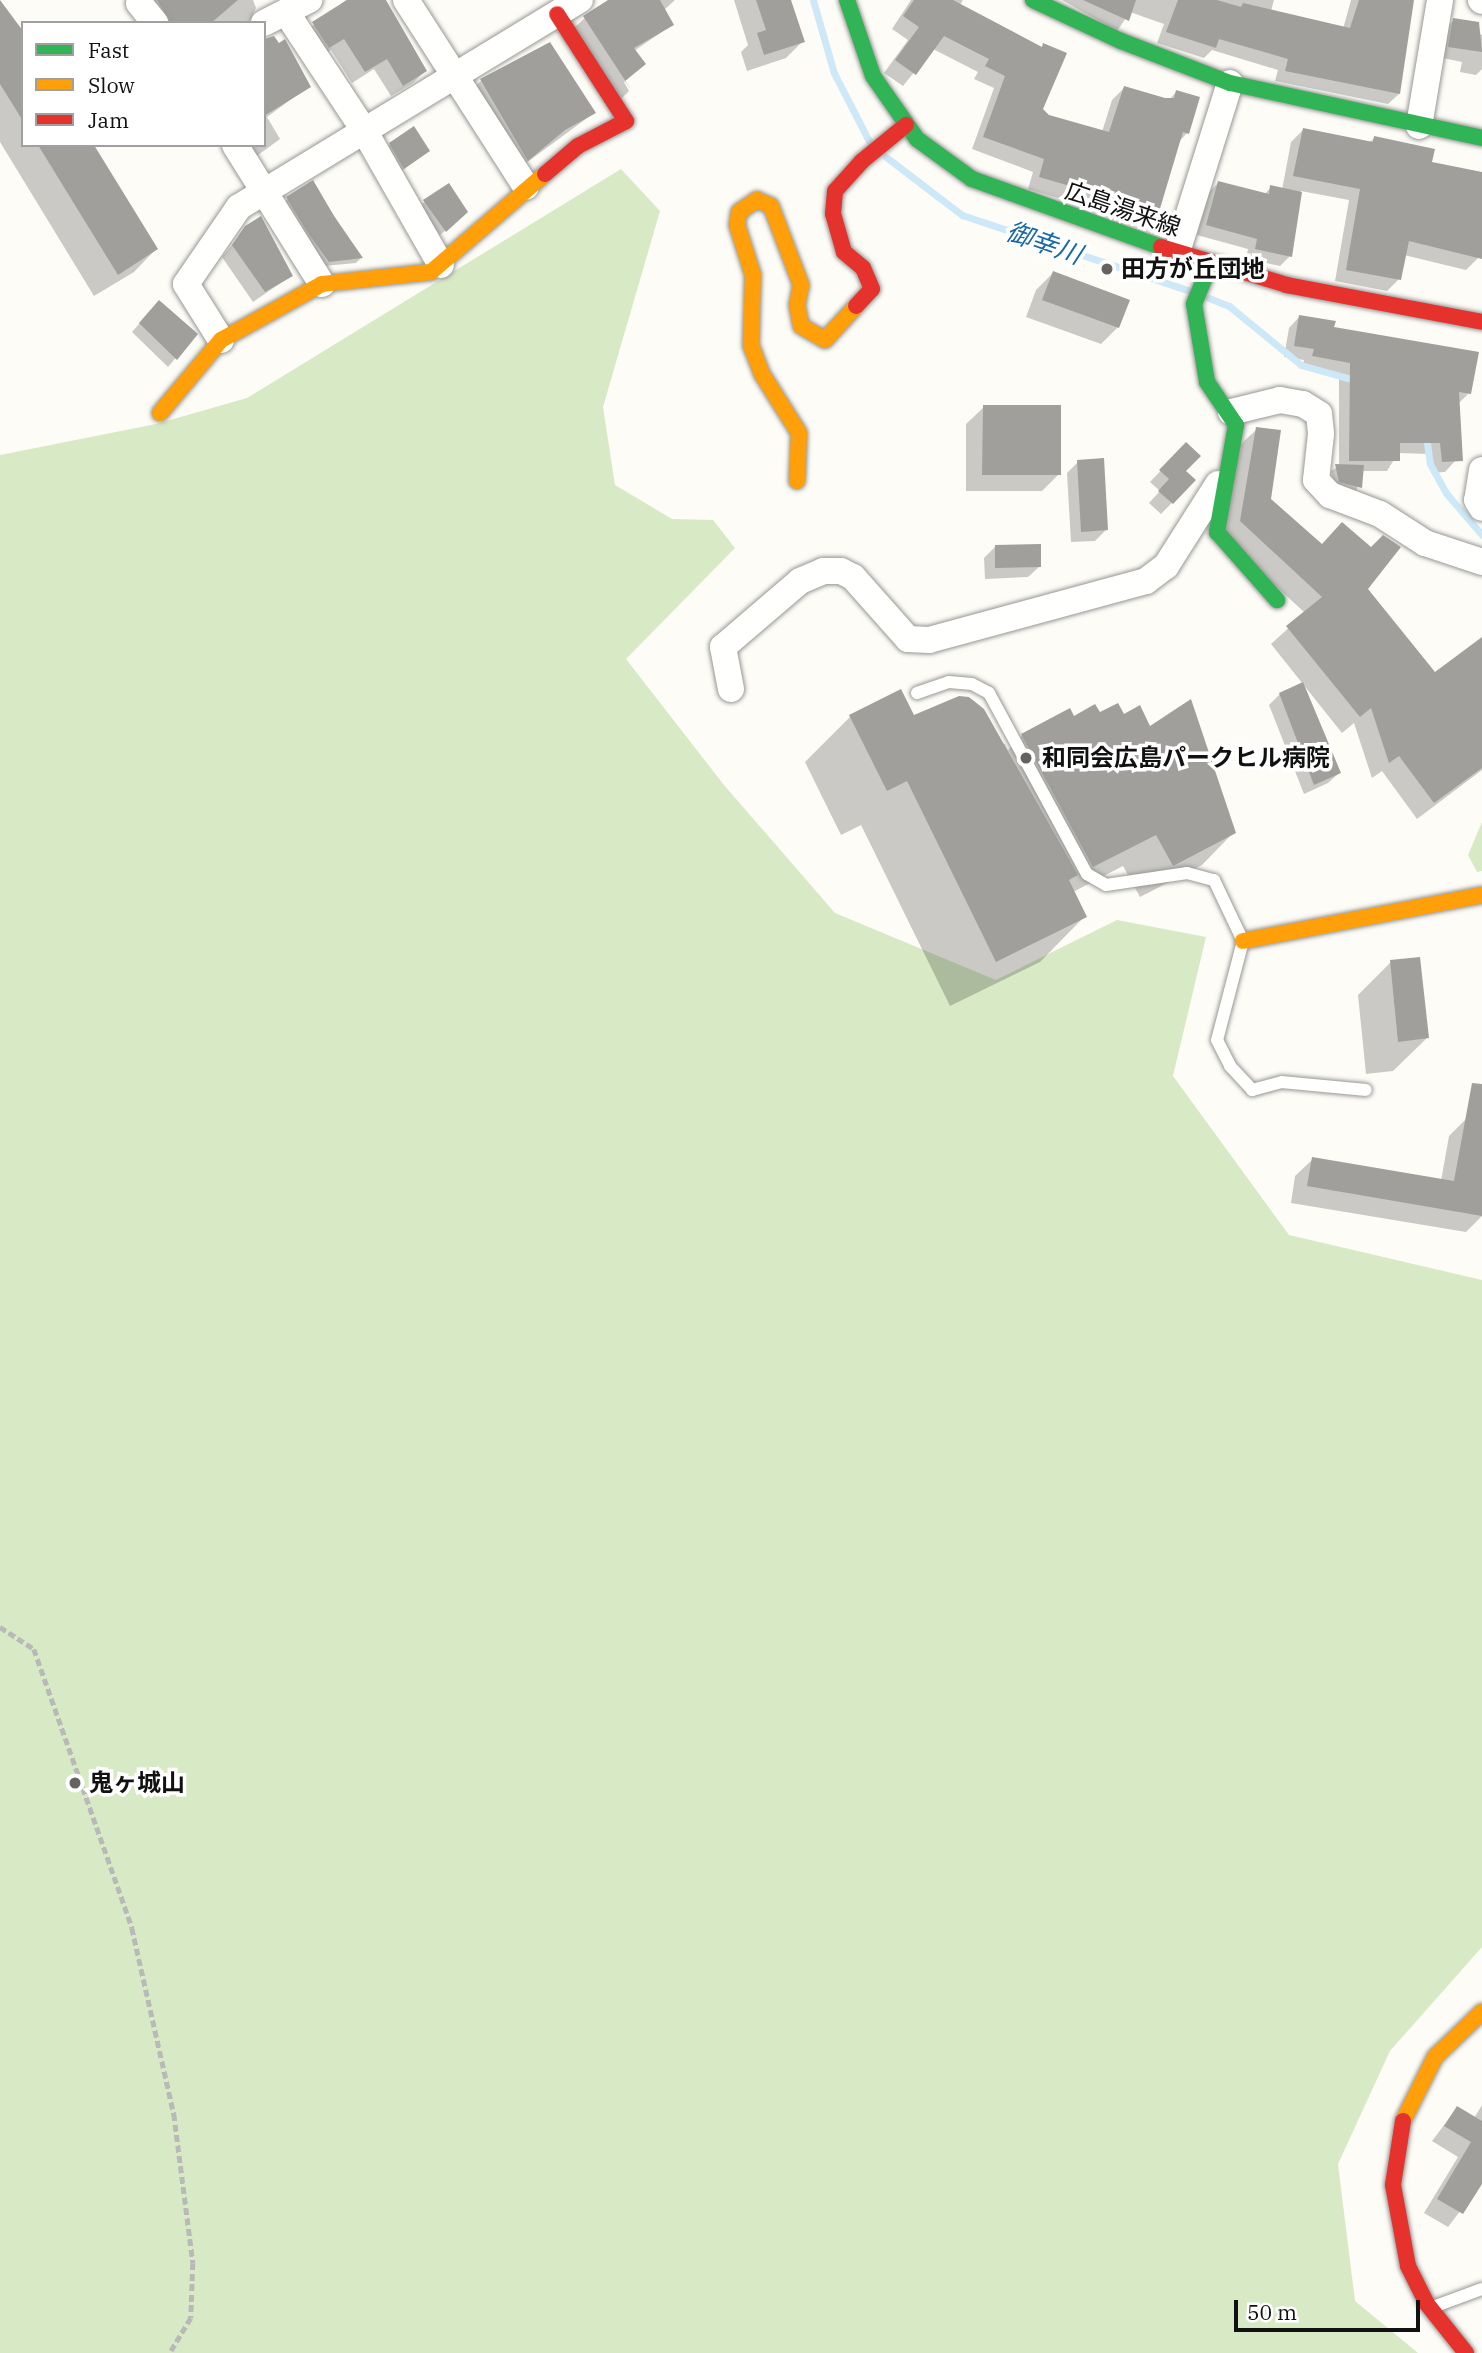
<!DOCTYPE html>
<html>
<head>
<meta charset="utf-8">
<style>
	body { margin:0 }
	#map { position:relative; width:1482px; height:2353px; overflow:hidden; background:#fdfcf7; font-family:"IBM Plex Serif","Noto Sans JP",serif }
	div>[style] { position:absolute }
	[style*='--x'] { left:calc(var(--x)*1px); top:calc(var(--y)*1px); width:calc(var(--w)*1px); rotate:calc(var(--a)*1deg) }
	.forest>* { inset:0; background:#d8eac5 }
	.shadow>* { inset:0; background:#0003 }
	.stream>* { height:7px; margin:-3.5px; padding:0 3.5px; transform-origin:3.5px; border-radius:3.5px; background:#cde8f7 }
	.building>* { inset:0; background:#a19f9c }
	.path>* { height:4.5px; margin-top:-2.25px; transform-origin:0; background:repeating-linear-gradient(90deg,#b9b9b8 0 7px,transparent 0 10.5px) }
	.roads { filter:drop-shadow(0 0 2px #979795) drop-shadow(0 0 2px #979795) }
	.lane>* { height:12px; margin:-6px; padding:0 6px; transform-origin:6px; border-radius:6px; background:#fffffe }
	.street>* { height:26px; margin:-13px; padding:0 13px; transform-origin:13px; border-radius:13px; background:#fffffe }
	.fast>* { height:16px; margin:-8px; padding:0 8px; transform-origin:8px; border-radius:8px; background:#30b455 }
	.slow>* { height:16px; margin:-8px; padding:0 8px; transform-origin:8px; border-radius:8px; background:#ff9f0a }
	.jam>* { height:16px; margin:-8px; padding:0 8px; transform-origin:8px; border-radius:8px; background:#e5322d }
	.dots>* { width:19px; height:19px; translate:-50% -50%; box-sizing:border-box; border:4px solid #fff; border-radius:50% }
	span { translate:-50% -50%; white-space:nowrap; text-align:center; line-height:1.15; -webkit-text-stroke:7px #fff; paint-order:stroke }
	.street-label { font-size:24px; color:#111 }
	.poi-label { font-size:24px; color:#111; font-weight:700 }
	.left { translate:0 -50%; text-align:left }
	.water-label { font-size:26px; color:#1768a6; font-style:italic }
	.legend { position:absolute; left:21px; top:21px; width:245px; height:126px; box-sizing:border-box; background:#fff; border:2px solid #a0a0a0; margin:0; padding:9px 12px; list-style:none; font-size:21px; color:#111 }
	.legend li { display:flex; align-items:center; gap:14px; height:35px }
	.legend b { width:35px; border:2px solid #a0a0a0 }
	.scale { position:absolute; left:1234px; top:2300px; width:186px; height:32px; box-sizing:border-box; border:4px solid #111; border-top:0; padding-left:9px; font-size:21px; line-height:24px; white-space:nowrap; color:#111; -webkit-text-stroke:5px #fff; paint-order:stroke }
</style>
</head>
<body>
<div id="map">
	<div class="forest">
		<i style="clip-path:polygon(621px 169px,660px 211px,603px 407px,615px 485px,672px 519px,713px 520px,735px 548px,626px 659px,724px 785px,835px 913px,996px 980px,1117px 920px,1206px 937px,1173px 1076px,1289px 1235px,1482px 1280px,1482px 1947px,1390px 2051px,1338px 2164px,1355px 2301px,1418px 2353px,0 2353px,0 455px,156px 424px,247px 398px)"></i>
		<i style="clip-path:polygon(1482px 822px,1482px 871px,1477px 872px,1468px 855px)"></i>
	</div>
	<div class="shadow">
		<i style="clip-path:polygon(133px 0,253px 0,256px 8px,249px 23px,151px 23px)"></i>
		<i style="clip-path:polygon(346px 0,383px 0,425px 71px,413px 83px,391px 96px,374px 69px,352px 83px,331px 50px,316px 59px,301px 35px)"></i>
		<i style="clip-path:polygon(632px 0,675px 0,664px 10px,672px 25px,634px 51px,634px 73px,624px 82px,629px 91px,621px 99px,575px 27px,585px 18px)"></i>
		<i style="clip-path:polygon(734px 0,789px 0,803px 41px,786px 58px,747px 71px,741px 52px,748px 45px)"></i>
		<i style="clip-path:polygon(911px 0,963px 0,960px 5px,1041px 48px,1044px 45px,1041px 109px,1048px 116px,1102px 132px,1112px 100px,1124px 88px,1169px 100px,1176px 92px,1187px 133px,1178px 143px,1157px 211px,1145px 224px,1028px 189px,1033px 172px,972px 149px,994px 88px,974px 79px,978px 72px,933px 49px,903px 86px,884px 73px,908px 40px,892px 29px)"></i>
		<i style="clip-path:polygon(1062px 0,1274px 0,1271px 11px,1343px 29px,1351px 0,1413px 0,1399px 94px,1388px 104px,1275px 81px,1278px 70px,1212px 50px,1204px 58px,1157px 43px,1164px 24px,1130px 12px,1117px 31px)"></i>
		<i style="clip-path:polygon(0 2px,23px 34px,23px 145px,92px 145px,156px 249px,134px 272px,94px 296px,0 142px)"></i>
		<i style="clip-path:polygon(1454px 20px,1482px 35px,1482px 69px,1476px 75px,1460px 72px,1462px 62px,1438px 57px,1442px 31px)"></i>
		<i style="clip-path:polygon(264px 40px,308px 87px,267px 117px,280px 139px,246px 164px,229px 145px,264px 145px)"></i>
		<i style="clip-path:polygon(481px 81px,594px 113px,518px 169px,471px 90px)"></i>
		<i style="clip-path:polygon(1303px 130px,1369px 143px,1374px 138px,1430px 164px,1482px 174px,1478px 258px,1466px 270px,1404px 255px,1399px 279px,1387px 291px,1335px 281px,1349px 200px,1301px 191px,1290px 256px,1280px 266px,1246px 259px,1248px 249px,1197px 235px,1209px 192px,1219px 182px,1264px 195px,1271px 187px,1282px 190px,1291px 142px)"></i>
		<i style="clip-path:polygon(390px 144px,428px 151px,392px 178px,379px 155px)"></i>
		<i style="clip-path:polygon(313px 183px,361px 258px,356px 263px,324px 266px,282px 203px)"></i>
		<i style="clip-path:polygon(449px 185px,461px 217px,440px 235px,419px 206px)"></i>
		<i style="clip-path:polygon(246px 228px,291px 276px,253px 302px,222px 257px)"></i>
		<i style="clip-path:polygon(1053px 273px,1118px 327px,1101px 344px,1026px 317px,1036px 290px)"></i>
		<i style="clip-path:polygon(151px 310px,195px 335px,168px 367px,132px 332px)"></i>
		<i style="clip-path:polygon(1300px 316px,1470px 392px,1459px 403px,1456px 460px,1445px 472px,1431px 473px,1430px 454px,1398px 453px,1387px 471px,1362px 471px,1356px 492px,1334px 486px,1331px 471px,1339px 466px,1339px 374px,1302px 367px,1304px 360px,1284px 357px,1289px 328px)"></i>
		<i style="clip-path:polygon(984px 407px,1059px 474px,1042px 491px,966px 491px,966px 424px)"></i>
		<i style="clip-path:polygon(1257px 429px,1269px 500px,1366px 589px,1434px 674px,1482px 652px,1482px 770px,1417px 819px,1382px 771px,1372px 778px,1354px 723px,1342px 733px,1271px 644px,1305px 613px,1224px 538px,1240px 445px)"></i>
		<i style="clip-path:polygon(1186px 444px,1184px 471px,1194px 480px,1161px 514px,1149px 503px,1160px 491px,1150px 482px)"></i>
		<i style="clip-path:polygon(1078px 462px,1106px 530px,1095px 541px,1071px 542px,1067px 473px)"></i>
		<i style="clip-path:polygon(996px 546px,1040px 566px,1028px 577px,985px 579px,984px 558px)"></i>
		<i style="clip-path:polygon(1280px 694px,1339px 773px,1328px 783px,1304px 794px,1269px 705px)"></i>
		<i style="clip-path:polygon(1099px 715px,1123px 716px,1150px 728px,1234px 832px,1202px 865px,1140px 897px,1123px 866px,1073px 892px,1085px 916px,1040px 962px,950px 1006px,861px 825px,841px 835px,805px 762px,850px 717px,913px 717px,1005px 744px,1008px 750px,1022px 735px)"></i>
		<i style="clip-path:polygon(1391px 962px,1427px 1038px,1393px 1071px,1366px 1074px,1358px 995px)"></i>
		<i style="clip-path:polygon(1466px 1119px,1482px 1122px,1482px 1216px,1466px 1232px,1291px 1203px,1295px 1176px,1313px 1159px,1441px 1181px,1449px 1136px)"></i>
		<i style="clip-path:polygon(1482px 2105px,1482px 2182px,1448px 2227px,1424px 2213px,1458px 2157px,1432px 2141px,1457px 2108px,1474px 2118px)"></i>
	</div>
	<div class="stream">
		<i style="--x:813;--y:0;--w:76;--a:74"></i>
		<i style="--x:834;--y:73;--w:76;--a:62.8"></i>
		<i style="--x:886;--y:157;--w:96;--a:37.3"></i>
		<i style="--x:962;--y:215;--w:238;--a:18.4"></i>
		<i style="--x:1209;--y:298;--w:22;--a:22"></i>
		<i style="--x:1229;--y:306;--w:93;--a:39.3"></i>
		<i style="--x:1301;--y:365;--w:59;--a:15.7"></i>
		<i style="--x:1426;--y:436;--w:28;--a:82"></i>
		<i style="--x:1430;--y:464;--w:33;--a:61"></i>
		<i style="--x:1446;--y:493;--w:55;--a:49.4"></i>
	</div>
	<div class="building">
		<i style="clip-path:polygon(0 0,23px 31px,23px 121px,0 84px)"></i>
		<i style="clip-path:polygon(157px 0,238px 0,211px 23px,171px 23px)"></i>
		<i style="clip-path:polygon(347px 0,386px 0,427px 71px,403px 86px,387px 59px,365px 72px,344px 39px,329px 48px,312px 22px)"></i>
		<i style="clip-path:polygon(608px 0,660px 0,674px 25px,634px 48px,646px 64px,625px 81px,632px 91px,583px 16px)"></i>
		<i style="clip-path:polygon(756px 0,791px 0,805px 42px,764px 55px,757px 33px,766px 30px)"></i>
		<i style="clip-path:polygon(914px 0,953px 0,1042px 47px,1043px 43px,1067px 53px,1043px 109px,1049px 115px,1109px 132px,1124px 86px,1165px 98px,1174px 98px,1176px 90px,1200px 97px,1189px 134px,1183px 132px,1179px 145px,1159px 212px,1039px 177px,1044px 159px,983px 137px,1005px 76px,985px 66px,989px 59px,944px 36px,916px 75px,895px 60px,919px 27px,903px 16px)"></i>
		<i style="clip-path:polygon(1083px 0,1136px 0,1129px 21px)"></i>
		<i style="clip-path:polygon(1178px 0,1217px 0,1241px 7px,1243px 3px,1350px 28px,1359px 0,1414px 0,1400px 94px,1285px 71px,1288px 59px,1219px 39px,1216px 48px,1166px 32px)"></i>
		<i style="clip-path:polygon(1453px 18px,1479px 22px,1482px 52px,1448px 47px)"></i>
		<i style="clip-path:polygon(274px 36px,279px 43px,285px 39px,311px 87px,264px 116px,264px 39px)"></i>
		<i style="clip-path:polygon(550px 42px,596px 113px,565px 130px,528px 161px,480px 79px)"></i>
		<i style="clip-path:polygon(414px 126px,430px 151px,404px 169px,389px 143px)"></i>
		<i style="clip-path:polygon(1303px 128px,1373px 142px,1374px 136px,1435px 149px,1432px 162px,1482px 172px,1482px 259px,1409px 241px,1401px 280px,1346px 270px,1360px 189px,1293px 176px)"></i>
		<i style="clip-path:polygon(38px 145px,94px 145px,158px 249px,118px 275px)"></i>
		<i style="clip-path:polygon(313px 180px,334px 216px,363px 258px,329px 262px,308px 233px,286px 197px)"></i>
		<i style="clip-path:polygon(1218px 181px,1269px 194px,1270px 185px,1302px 192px,1292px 257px,1255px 249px,1257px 239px,1206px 225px)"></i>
		<i style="clip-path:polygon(449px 183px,468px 212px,446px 232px,423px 200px)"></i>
		<i style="clip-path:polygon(261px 216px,293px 276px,265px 292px,232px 245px,245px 226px)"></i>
		<i style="clip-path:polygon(1053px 271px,1130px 300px,1119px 328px,1042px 300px)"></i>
		<i style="clip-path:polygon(159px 300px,198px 334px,177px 360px,139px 323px)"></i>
		<i style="clip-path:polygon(1299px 315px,1336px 321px,1334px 327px,1479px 352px,1471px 394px,1459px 392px,1463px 461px,1442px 462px,1440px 443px,1400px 443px,1400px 461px,1349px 461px,1350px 363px,1312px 356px,1314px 349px,1294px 346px)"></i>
		<i style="clip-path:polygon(983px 405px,1061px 405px,1061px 475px,982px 475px)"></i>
		<i style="clip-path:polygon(1256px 427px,1281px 430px,1271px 499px,1322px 544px,1342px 522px,1371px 547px,1383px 535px,1401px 547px,1368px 589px,1435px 672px,1482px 637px,1482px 768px,1434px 803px,1399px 756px,1389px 763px,1371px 708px,1360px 717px,1286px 626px,1322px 597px,1240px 521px)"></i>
		<i style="clip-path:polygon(1186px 442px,1201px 456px,1186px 471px,1196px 480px,1173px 504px,1158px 491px,1169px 479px,1159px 470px)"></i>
		<i style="clip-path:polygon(1104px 458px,1108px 530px,1081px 532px,1077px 460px)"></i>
		<i style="clip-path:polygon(1335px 464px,1364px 465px,1362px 488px,1339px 482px)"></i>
		<i style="clip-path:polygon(1041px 544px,1041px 567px,995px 568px,995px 545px)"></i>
		<i style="clip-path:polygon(1303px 682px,1341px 773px,1314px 785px,1279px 693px)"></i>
		<i style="clip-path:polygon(901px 689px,914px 715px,959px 696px,969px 697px,984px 709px,1078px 875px,1069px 880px,1087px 917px,996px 962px,907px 781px,887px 791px,849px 715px)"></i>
		<i style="clip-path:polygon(1191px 699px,1236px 833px,1173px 866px,1156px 835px,1093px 867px,1021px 734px,1070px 708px,1074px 716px,1095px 704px,1100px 712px,1118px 703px,1124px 714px,1140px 705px,1150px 726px)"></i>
		<i style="clip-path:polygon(1420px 957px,1429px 1038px,1398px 1042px,1390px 960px)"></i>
		<i style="clip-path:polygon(1472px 1083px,1482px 1084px,1482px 1216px,1307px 1186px,1312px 1157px,1454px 1181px)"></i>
		<i style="clip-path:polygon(1457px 2106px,1482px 2121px,1482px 2184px,1463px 2214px,1437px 2199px,1471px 2142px,1444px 2126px)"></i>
	</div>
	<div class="path">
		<i style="--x:0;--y:1627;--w:40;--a:32.9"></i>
		<i style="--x:34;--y:1649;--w:296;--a:70.6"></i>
		<i style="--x:132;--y:1928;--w:191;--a:77.3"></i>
		<i style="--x:174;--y:2114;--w:150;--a:82.7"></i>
		<i style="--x:193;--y:2263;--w:55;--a:92.1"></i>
		<i style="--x:191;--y:2318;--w:41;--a:121"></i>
	</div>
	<div class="roads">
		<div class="lane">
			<i style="--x:917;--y:693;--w:34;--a:-19"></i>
			<i style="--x:949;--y:682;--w:23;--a:5"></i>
			<i style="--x:972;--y:684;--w:19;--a:28"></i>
			<i style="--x:989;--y:693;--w:206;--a:61.6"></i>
			<i style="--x:1087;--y:874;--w:22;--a:30"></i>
			<i style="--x:1106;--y:885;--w:82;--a:-8.4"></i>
			<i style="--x:1187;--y:873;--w:28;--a:15"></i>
			<i style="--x:1214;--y:880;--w:68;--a:64.6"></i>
			<i style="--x:1243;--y:941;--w:102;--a:104.7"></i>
			<i style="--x:1217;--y:1040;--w:29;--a:63"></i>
			<i style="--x:1230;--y:1066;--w:33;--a:47"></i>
			<i style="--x:1252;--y:1090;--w:31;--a:-15"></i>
			<i style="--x:1282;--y:1082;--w:84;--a:5.4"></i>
			<i style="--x:1433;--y:2307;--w:52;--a:-20.2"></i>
		</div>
		<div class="street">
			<i style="--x:406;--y:0;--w:222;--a:57.3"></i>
			<i style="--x:1481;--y:0;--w:1;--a:45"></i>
			<i style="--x:139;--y:3;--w:26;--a:51"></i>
			<i style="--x:286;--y:12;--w:144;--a:56.6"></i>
			<i style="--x:365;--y:132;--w:153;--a:60.3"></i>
			<i style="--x:264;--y:23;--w:51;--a:-27.1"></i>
			<i style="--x:1419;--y:126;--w:128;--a:-80.5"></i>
			<i style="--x:235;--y:145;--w:164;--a:58"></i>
			<i style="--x:1177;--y:252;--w:177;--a:-72.6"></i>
			<i style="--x:221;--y:340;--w:66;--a:-122"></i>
			<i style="--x:186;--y:284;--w:93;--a:-55.5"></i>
			<i style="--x:239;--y:207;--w:399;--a:-31.3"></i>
			<i style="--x:1231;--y:412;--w:50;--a:-13.8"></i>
			<i style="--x:1280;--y:400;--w:23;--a:10"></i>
			<i style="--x:1303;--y:404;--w:19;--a:32"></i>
			<i style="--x:1319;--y:414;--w:20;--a:84"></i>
			<i style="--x:1321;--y:434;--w:46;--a:96.2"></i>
			<i style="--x:1316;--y:480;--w:21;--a:47"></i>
			<i style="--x:1330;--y:495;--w:53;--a:20.8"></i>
			<i style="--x:1380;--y:514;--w:54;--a:32.8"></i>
			<i style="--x:1425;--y:543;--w:60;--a:18.4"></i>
			<i style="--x:1482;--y:470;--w:30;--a:99"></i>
			<i style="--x:1477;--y:500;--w:9;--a:58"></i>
			<i style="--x:731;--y:689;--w:43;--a:-100.8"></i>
			<i style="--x:723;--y:647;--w:101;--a:-40.6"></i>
			<i style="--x:800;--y:581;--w:25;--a:-23"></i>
			<i style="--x:823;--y:571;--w:18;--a:0"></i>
			<i style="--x:841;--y:571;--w:13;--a:27"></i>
			<i style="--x:853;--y:577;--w:83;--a:48.4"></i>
			<i style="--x:908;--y:639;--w:21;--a:3"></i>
			<i style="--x:929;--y:640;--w:225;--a:-15.2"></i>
			<i style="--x:1146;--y:581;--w:25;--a:-37"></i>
			<i style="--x:1166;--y:566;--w:97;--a:-57.6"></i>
		</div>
		<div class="fast">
			<i style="--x:847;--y:0;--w:80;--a:71.1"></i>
			<i style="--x:873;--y:76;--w:77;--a:55.1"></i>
			<i style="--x:917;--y:139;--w:68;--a:36"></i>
			<i style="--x:972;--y:179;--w:201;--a:19.8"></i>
			<i style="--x:1033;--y:0;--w:97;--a:25"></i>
			<i style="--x:1121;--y:41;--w:117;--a:21.1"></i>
			<i style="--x:1230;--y:83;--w:258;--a:12.3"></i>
			<i style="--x:1210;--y:265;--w:42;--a:112.3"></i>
			<i style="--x:1194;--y:304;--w:79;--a:80.5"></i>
			<i style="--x:1207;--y:382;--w:52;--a:56"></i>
			<i style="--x:1236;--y:425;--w:109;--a:100.1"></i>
			<i style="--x:1217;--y:532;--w:91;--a:48.6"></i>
		</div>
		<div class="slow">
			<i style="--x:160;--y:413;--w:95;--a:-50.1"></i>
			<i style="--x:221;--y:340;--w:115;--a:-29"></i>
			<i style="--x:322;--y:284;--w:110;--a:-6.3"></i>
			<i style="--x:431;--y:272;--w:150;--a:-40.7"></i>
			<i style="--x:797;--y:481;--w:48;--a:-87.6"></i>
			<i style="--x:799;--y:433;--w:70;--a:-122.1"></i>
			<i style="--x:762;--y:374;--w:31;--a:-111"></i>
			<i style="--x:751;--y:345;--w:70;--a:-88.4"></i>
			<i style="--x:753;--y:275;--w:52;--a:-107.7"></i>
			<i style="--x:737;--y:225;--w:13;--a:-81"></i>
			<i style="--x:739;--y:212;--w:22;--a:-34"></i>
			<i style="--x:757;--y:200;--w:15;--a:23"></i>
			<i style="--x:771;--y:206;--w:85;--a:69.2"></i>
			<i style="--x:801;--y:285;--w:20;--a:101"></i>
			<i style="--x:797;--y:305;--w:21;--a:79"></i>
			<i style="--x:801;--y:326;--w:28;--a:30"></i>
			<i style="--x:825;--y:340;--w:46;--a:-47.6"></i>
			<i style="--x:1243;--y:941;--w:243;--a:-10.9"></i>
			<i style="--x:1403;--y:2121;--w:72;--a:-63.4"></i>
			<i style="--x:1435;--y:2057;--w:65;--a:-43.8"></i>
		</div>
		<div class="jam">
			<i style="--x:545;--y:174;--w:43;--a:-40.3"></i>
			<i style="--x:578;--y:146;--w:54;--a:-27.5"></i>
			<i style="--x:626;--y:121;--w:127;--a:-122.8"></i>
			<i style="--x:1161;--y:247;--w:132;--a:16.8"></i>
			<i style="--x:1287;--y:285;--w:198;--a:10.7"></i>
			<i style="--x:856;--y:306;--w:23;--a:-47"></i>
			<i style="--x:872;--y:289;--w:23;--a:-113"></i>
			<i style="--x:863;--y:268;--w:25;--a:-140"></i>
			<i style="--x:844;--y:252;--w:40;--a:-106"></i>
			<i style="--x:833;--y:214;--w:23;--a:-85"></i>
			<i style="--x:835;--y:191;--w:40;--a:-48"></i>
			<i style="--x:862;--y:161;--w:57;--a:-39.3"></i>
			<i style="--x:1403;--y:2121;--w:65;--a:98.9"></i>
			<i style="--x:1393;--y:2185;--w:82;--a:79.5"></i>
			<i style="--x:1408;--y:2266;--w:42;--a:63.4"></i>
			<i style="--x:1427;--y:2304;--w:63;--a:51.5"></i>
		</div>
	</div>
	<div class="dots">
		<i style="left:1107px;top:269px;background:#646362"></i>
		<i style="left:1026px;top:758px;background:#646362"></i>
		<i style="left:75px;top:1783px;background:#646362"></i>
	</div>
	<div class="street-label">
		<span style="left:1123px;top:209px;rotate:19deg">広島湯来線</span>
	</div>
	<div class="poi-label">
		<span class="left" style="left:1121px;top:269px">田方が丘団地</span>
		<span class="left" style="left:1042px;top:758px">和同会広島パークヒル病院</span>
		<span class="left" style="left:89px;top:1783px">鬼ヶ城山</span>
	</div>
	<div class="water-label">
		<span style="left:1044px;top:243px;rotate:19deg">御幸川</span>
	</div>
	<ul class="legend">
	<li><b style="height:9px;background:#30b455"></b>Fast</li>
	<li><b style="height:9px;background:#ff9f0a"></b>Slow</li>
	<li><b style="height:9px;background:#e5322d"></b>Jam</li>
	</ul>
	<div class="scale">50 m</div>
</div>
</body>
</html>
